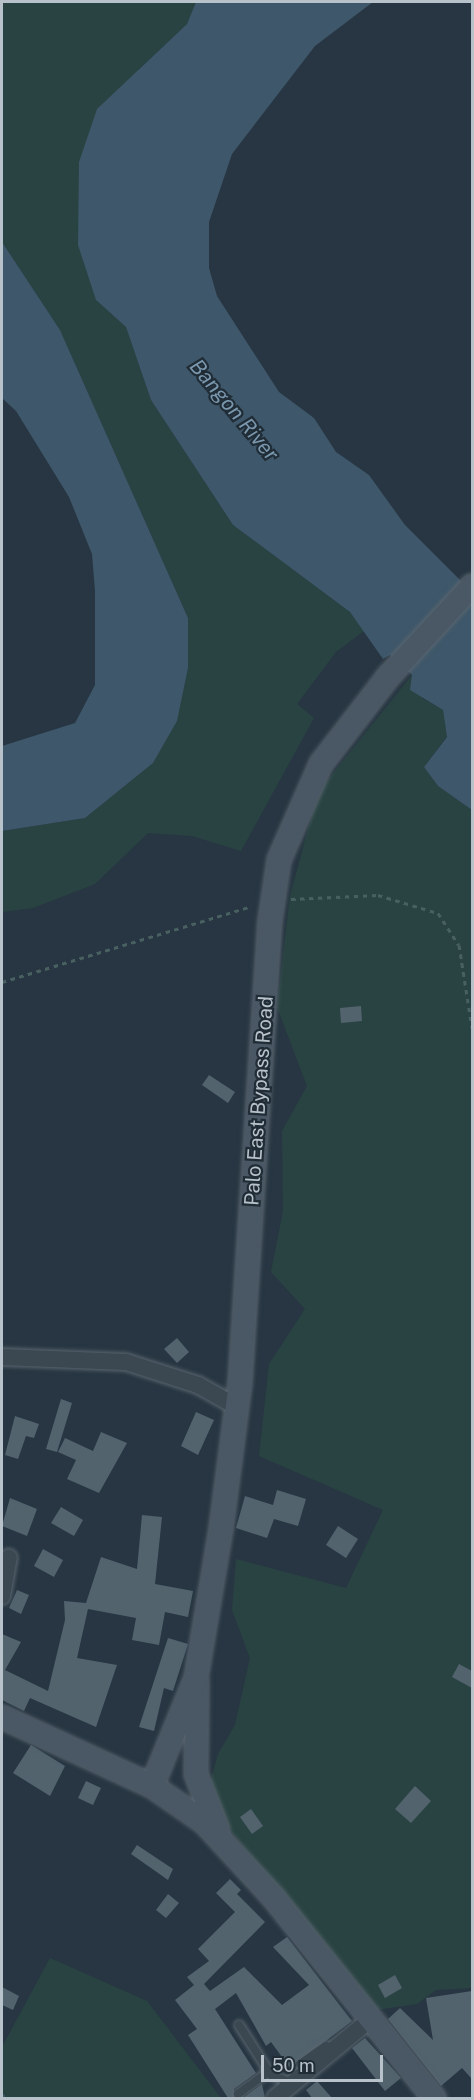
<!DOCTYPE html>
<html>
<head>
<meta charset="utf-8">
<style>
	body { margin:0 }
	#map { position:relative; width:474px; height:2100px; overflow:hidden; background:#273642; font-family:"Public Sans",sans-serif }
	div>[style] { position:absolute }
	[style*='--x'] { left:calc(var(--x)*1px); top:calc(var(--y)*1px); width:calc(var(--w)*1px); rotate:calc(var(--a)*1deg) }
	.green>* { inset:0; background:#294342 }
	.water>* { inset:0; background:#3e576a }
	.stream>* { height:5px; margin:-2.5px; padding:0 2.5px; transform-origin:2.5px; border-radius:2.5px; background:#3e576a }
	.building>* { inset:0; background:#52636e }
	.path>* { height:3px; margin-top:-1.5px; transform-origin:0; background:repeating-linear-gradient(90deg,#496060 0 4.5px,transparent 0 9px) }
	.roads { filter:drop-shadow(0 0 2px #59656f) drop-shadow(0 0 2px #59656f) }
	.service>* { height:8px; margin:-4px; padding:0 4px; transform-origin:4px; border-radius:4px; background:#3b4851 }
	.minor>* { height:16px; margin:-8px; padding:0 8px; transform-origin:8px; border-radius:8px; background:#3b4851 }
	.secondary>* { height:22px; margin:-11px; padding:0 11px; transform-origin:11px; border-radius:11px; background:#4a5764 }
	span { translate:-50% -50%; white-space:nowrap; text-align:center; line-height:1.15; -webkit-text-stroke:4.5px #202d37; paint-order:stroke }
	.street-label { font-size:20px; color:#b8c2cb }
	.water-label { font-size:21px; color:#7a97ad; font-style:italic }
	.frame { position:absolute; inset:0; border:3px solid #b8c2cb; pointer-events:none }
	.scale { position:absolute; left:261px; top:2055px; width:122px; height:27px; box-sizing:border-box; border:3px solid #b8c2cb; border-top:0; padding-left:8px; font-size:18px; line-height:21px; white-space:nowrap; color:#b8c2cb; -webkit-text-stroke:4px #202d37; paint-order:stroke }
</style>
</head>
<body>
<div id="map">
	<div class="green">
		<i style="clip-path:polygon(2px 2px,196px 2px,187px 24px,139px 69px,79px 162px,96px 300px,126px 327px,151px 400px,233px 525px,350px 612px,364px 631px,336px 652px,297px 704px,314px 718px,241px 851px,192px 836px,148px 833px,95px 884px,33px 908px,2px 912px,2px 831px,85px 818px,153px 763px,177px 720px,188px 668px,188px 618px,60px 330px,2px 242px)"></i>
		<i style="clip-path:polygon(412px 675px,422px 698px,443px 710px,447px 736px,424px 767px,438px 786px,472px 810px,472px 1988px,436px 1990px,417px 2004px,376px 2010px,218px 1816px,209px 1786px,218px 1754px,235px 1725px,250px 1658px,232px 1610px,236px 1559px,346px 1588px,383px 1510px,259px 1456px,269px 1364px,305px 1309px,271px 1272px,283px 1211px,282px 1131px,307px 1086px,277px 1007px,290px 896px,318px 792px)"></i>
		<i style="clip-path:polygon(50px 1958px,147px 2001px,221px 2098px,2px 2098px,2px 2047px)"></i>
	</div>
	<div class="water">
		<i style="clip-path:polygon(196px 2px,373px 2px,315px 46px,232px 154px,209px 222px,209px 268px,217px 296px,279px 392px,314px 418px,336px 452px,369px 475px,405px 525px,472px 592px,472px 810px,438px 786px,424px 767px,447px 737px,443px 710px,410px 690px,412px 675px,390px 655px,383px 659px,350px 612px,233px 525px,151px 400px,126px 327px,96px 300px,78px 245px,79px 162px,97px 109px,187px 24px)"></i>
		<i style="clip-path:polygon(2px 242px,60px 330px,188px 618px,188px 668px,177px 721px,153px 763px,85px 818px,2px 831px,2px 746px,75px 723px,95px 685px,95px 591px,92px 554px,69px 497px,16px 411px,2px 398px)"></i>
	</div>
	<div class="stream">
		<i style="--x:2;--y:2098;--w:2;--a:-90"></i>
	</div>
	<div class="building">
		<i style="clip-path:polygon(361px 1006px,362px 1021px,341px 1023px,340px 1008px)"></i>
		<i style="clip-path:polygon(209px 1075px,235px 1092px,228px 1103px,202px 1085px)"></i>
		<i style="clip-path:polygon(177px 1338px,189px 1352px,177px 1363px,164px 1349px)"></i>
		<i style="clip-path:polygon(61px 1399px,72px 1403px,57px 1452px,46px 1449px)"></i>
		<i style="clip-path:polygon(196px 1412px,214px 1420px,198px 1455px,181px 1446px)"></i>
		<i style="clip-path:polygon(15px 1416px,39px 1424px,34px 1438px,26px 1436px,18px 1459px,5px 1455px)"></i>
		<i style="clip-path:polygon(101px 1432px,127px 1443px,99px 1493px,67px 1479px,76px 1460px,58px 1452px,65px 1438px,93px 1451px)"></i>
		<i style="clip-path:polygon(277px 1490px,306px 1499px,298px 1526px,274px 1519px,267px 1538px,236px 1528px,245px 1496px,273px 1505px)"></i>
		<i style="clip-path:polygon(10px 1498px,37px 1509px,27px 1536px,2px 1526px)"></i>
		<i style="clip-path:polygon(61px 1507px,83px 1520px,74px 1536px,51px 1523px)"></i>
		<i style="clip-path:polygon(142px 1515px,162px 1517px,155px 1584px,193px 1591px,188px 1617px,165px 1612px,159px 1645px,132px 1640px,136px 1618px,88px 1609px,77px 1658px,117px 1665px,96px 1727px,30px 1698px,24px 1711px,2px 1700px,2px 1634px,21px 1642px,5px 1670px,48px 1691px,65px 1620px,64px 1601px,86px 1603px,101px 1557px,137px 1569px)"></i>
		<i style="clip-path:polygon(338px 1526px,358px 1539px,346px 1558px,326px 1545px)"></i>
		<i style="clip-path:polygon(43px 1549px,63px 1560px,54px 1577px,34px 1566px)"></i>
		<i style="clip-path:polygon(17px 1590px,29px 1595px,21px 1614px,9px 1608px)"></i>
		<i style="clip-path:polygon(168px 1638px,188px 1644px,173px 1691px,164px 1688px,154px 1731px,139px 1727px)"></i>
		<i style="clip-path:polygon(459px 1664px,472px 1671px,472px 1688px,452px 1677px)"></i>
		<i style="clip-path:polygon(31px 1745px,65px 1766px,50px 1796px,13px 1773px)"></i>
		<i style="clip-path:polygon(86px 1781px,101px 1788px,93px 1805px,78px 1798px)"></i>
		<i style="clip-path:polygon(415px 1786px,431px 1801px,411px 1823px,395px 1809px)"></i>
		<i style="clip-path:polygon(251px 1809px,263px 1826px,252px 1834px,240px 1817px)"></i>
		<i style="clip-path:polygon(137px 1845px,173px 1869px,168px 1880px,131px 1854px)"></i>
		<i style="clip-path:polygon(230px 1879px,241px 1890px,237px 1894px,265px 1922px,204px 1984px,210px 1991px,244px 1967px,282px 2005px,309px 1985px,273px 1947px,287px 1937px,352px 2021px,290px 2068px,271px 2042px,266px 2046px,236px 1993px,215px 2009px,256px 2073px,234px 2089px,234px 2098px,228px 2098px,188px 2035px,197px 2029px,175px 2000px,194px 1985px,187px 1977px,209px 1961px,198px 1949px,235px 1912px,216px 1893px)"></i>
		<i style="clip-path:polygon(168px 1894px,179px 1903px,166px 1918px,156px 1910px)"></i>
		<i style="clip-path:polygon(395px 1975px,402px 1988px,385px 1998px,378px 1985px)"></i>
		<i style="clip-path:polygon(2px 1987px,19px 1996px,13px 2010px,2px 2005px)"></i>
		<i style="clip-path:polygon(472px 1991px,472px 2079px,462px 2068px,441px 2086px,388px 2019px,400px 2008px,433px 2040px,426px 1998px)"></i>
		<i style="clip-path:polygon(365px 2038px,401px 2078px,385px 2091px,352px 2048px)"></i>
		<i style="clip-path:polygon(317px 2081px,332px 2098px,312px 2098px,306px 2090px)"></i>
		<i style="clip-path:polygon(262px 2084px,265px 2098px,243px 2098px)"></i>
	</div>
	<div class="path">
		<i style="--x:291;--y:899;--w:87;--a:-2.6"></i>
		<i style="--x:378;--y:895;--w:63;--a:16.7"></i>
		<i style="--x:438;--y:913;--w:38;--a:57"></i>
		<i style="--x:459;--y:945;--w:84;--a:81.1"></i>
		<i style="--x:2;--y:982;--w:261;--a:-16.9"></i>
	</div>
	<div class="roads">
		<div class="service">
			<i style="--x:239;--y:2025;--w:59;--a:57.4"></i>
			<i style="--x:271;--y:2075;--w:19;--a:21"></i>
			<i style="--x:300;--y:2064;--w:32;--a:-35"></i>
			<i style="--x:238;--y:2094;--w:37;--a:-36"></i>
		</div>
		<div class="minor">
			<i style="--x:2;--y:1357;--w:124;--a:2.3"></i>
			<i style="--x:126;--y:1362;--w:76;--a:17.7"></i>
			<i style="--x:198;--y:1385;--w:45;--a:29.4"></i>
			<i style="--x:2;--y:1596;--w:39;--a:-80"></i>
			<i style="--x:275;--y:2098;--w:124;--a:-39.5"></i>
		</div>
		<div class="secondary">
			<i style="--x:197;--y:1682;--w:92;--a:90.6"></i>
			<i style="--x:196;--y:1774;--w:60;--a:68.6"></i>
			<i style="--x:2;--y:1717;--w:165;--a:24.7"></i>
			<i style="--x:152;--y:1786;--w:63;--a:34.7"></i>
			<i style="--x:204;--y:1822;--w:102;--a:47.4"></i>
			<i style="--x:273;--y:1897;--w:258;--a:51.3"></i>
			<i style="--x:152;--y:1786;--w:117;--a:-67.8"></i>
			<i style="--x:196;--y:1678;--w:151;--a:-80.5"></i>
			<i style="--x:221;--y:1529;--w:147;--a:-82.6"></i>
			<i style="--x:240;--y:1383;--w:463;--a:-86.3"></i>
			<i style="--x:270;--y:921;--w:62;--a:-81.6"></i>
			<i style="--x:279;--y:860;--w:105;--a:-66.4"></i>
			<i style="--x:321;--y:764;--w:110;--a:-52.4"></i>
			<i style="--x:388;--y:677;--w:124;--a:-47.3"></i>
		</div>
	</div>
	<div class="street-label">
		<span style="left:259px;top:1101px;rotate:-86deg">Palo East Bypass Road</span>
	</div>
	<div class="water-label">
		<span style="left:234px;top:410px;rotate:50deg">Bangon River</span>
	</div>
	<div class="frame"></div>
	<div class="scale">50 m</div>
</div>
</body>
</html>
